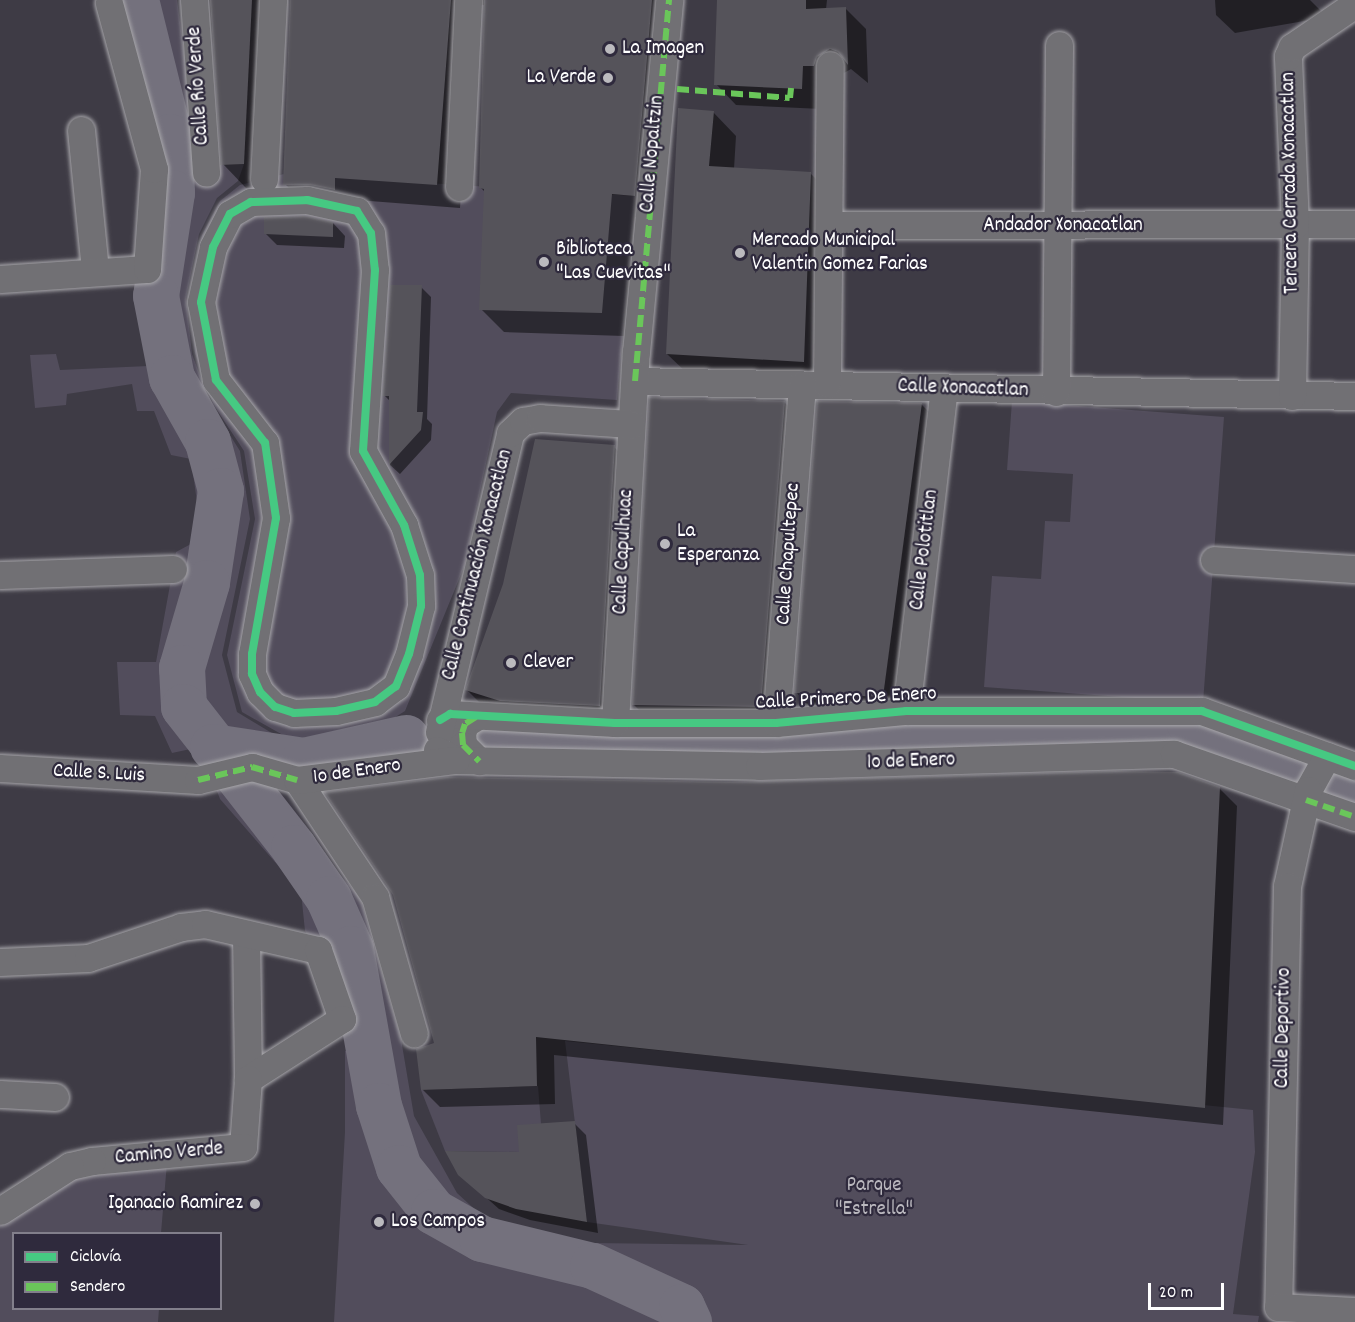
<!DOCTYPE html>
<html>
<head>
<meta charset="utf-8">
<style>
	body { margin:0 }
	#map { position:relative; width:1355px; height:1322px; overflow:hidden; background:#3e3b45; font-family:Dekko,sans-serif }
	div>[style] { position:absolute }
	[style*='--x'] { left:calc(var(--x)*1px); top:calc(var(--y)*1px); width:calc(var(--w)*1px); rotate:calc(var(--a)*1deg) }
	.green>* { inset:0; background:#524d5c }
	.shadow>* { inset:0; background:#0007 }
	.river>* { height:46px; margin:-23px; padding:0 23px; transform-origin:23px; border-radius:23px; background:#74717d }
	.building>* { inset:0; background:#55535a }
	.roads { filter:drop-shadow(0 0 2px #a8a7ab) drop-shadow(0 0 2px #a8a7ab) }
	.street>* { height:27px; margin:-13.5px; padding:0 13.5px; transform-origin:13.5px; border-radius:13.5px; background:#717074 }
	.quiet>* { height:6px; margin-top:-3px; transform-origin:0; background:repeating-linear-gradient(90deg,#6ac65a 0 12px,transparent 0 18px) }
	.cycleway>* { height:8px; margin:-4px; padding:0 4px; transform-origin:4px; border-radius:4px; background:#46c982 }
	.dots>* { width:16px; height:16px; translate:-50% -50%; box-sizing:border-box; border:3px solid #2f2a3d; border-radius:50% }
	span { translate:-50% -50%; white-space:nowrap; text-align:center; line-height:1.15; -webkit-text-stroke:4.5px #2f2a3d; paint-order:stroke }
	.poi-label { font-size:21px; color:#fff }
	.left { translate:0 -50%; text-align:left }
	.right { translate:-100% -50%; text-align:right }
	.street-label { font-size:21px; color:#fff }
	.park-label { font-size:21px; color:#bbb9bf }
	.legend { position:absolute; left:12px; top:1232px; width:210px; height:78px; box-sizing:border-box; background:#2f2a3d; border:2px solid #827f8b; margin:0; padding:8px 10px; list-style:none; font-size:18px; color:#fff }
	.legend li { display:flex; align-items:center; gap:12px; height:30px }
	.legend b { width:30px; border:2px solid #827f8b }
	.scale { position:absolute; left:1148px; top:1283px; width:76px; height:27px; box-sizing:border-box; border:3px solid #fff; border-top:0; padding-left:8px; font-size:18px; line-height:21px; white-space:nowrap; color:#fff; -webkit-text-stroke:4px #2f2a3d; paint-order:stroke }
</style>
</head>
<body>
<div id="map">
	<div class="green">
		<i style="clip-path:polygon(144px 0,177px 0,190px 98px,217px 165px,244px 164px,238px 181px,217px 198px,199px 234px,186px 298px,192px 354px,211px 405px,240px 451px,250px 519px,222px 655px,237px 712px,290px 744px,337px 741px,382px 730px,406px 716px,401px 734px,304px 756px,220px 742px,360px 897px,401px 1039px,414px 1116px,457px 1193px,481px 1215px,528px 1232px,592px 1243px,748px 1245px,587px 1222px,565px 1041px,1253px 1110px,1255px 1152px,1233px 1314px,1259px 1316px,1258px 1322px,334px 1322px,345px 1132px,345px 1051px,360px 1051px,347px 993px,305px 931px,301px 892px,220px 799px,200px 747px,172px 753px,155px 716px,120px 715px,117px 662px,156px 662px,176px 552px,202px 538px,191px 459px,171px 455px,154px 411px,137px 411px,132px 384px,67px 394px,66px 405px,35px 408px,30px 355px,56px 354px,60px 370px,148px 366px,148px 350px,171px 331px,165px 295px,180px 193px,178px 134px)"></i>
		<i style="clip-path:polygon(284px 174px,635px 196px,617px 400px,511px 393px,497px 412px,464px 567px,405px 711px,381px 726px,336px 738px,290px 739px,242px 712px,227px 655px,255px 519px,244px 451px,213px 404px,195px 353px,190px 299px,202px 235px,220px 201px,240px 185px)"></i>
		<i style="clip-path:polygon(1012px 401px,1224px 417px,1203px 703px,984px 687px,992px 576px,1041px 579px,1045px 521px,1070px 522px,1073px 474px,1007px 470px)"></i>
		<i style="clip-path:polygon(538px 1086px,541px 1124px,519px 1152px,445px 1151px,421px 1090px)"></i>
		<i style="clip-path:polygon(167px 1163px,161px 1233px,14px 1234px,14px 1308px,159px 1309px,158px 1322px,0 1322px,0 1226px,77px 1176px)"></i>
	</div>
	<div class="shadow">
		<i style="clip-path:polygon(209px 0,276px 0,266px 187px,246px 188px,223px 164px)"></i>
		<i style="clip-path:polygon(292px 0,675px 0,657px 218px,635px 217px,624px 336px,504px 332px,481px 309px,486px 193px,481px 188px,485px 5px,474px 5px,460px 208px,357px 200px,308px 207px,285px 184px)"></i>
		<i style="clip-path:polygon(719px 0,827px 0,826px 9px,846px 9px,866px 29px,868px 83px,851px 69px,837px 77px,822px 109px,736px 105px,716px 84px)"></i>
		<i style="clip-path:polygon(1215px 0,1310px 0,1327px 17px,1235px 33px,1216px 15px)"></i>
		<i style="clip-path:polygon(713px 112px,736px 136px,734px 169px,810px 173px,834px 197px,827px 385px,691px 377px,667px 354px)"></i>
		<i style="clip-path:polygon(333px 223px,345px 236px,344px 248px,277px 245px,265px 233px)"></i>
		<i style="clip-path:polygon(421px 287px,431px 297px,427px 419px,432px 424px,431px 440px,400px 474px,390px 465px,391px 402px,384px 395px)"></i>
		<i style="clip-path:polygon(784px 402px,808px 426px,784px 730px,657px 728px,633px 704px)"></i>
		<i style="clip-path:polygon(921px 404px,933px 416px,895px 709px,808px 705px,796px 692px)"></i>
		<i style="clip-path:polygon(614px 447px,637px 470px,623px 729px,490px 713px,467px 690px)"></i>
		<i style="clip-path:polygon(731px 784px,1219px 788px,1237px 806px,1223px 1125px,554px 1055px,555px 1104px,440px 1107px,422px 1089px,436px 1044px)"></i>
		<i style="clip-path:polygon(574px 1123px,586px 1135px,598px 1233px,530px 1220px,499px 1209px,461px 1175px,521px 1153px)"></i>
	</div>
	<div class="river">
		<i style="--x:136;--y:0;--w:141;--a:76.1"></i>
		<i style="--x:170;--y:137;--w:56;--a:88"></i>
		<i style="--x:172;--y:193;--w:104;--a:98.8"></i>
		<i style="--x:156;--y:296;--w:84;--a:79"></i>
		<i style="--x:172;--y:378;--w:73;--a:60.6"></i>
		<i style="--x:208;--y:442;--w:51;--a:75.1"></i>
		<i style="--x:221;--y:491;--w:93;--a:98.7"></i>
		<i style="--x:207;--y:583;--w:89;--a:106.4"></i>
		<i style="--x:182;--y:668;--w:39;--a:87"></i>
		<i style="--x:184;--y:707;--w:179;--a:52"></i>
		<i style="--x:294;--y:848;--w:62;--a:55.5"></i>
		<i style="--x:329;--y:899;--w:55;--a:66.3"></i>
		<i style="--x:351;--y:949;--w:159;--a:79.9"></i>
		<i style="--x:379;--y:1106;--w:65;--a:72.1"></i>
		<i style="--x:399;--y:1168;--w:56;--a:51.5"></i>
		<i style="--x:434;--y:1212;--w:55;--a:29.4"></i>
		<i style="--x:482;--y:1239;--w:114;--a:13.7"></i>
		<i style="--x:593;--y:1266;--w:98;--a:24.7"></i>
		<i style="--x:682;--y:1307;--w:17;--a:65"></i>
		<i style="--x:455;--y:736;--w:325;--a:0.7"></i>
		<i style="--x:780;--y:740;--w:409;--a:-2.5"></i>
		<i style="--x:1189;--y:722;--w:180;--a:22.6"></i>
		<i style="--x:213;--y:747;--w:92;--a:8.7"></i>
		<i style="--x:304;--y:761;--w:105;--a:-12.7"></i>
	</div>
	<div class="building">
		<i style="clip-path:polygon(210px 0,252px 0,244px 164px,221px 165px)"></i>
		<i style="clip-path:polygon(290px 0,451px 0,437px 185px,335px 178px,335px 190px,310px 185px,283px 185px)"></i>
		<i style="clip-path:polygon(484px 0,652px 0,635px 196px,612px 194px,602px 313px,479px 310px,484px 189px,479px 188px)"></i>
		<i style="clip-path:polygon(717px 0,806px 0,806px 9px,846px 7px,848px 65px,838px 52px,830px 49px,817px 57px,814px 66px,803px 66px,802px 89px,714px 85px)"></i>
		<i style="clip-path:polygon(678px 108px,714px 111px,709px 166px,811px 172px,804px 362px,666px 354px)"></i>
		<i style="clip-path:polygon(306px 216px,333px 222px,333px 237px,264px 234px,264px 217px)"></i>
		<i style="clip-path:polygon(390px 285px,422px 285px,417px 412px,423px 412px,421px 430px,389px 465px,389px 396px,382px 396px)"></i>
		<i style="clip-path:polygon(649px 397px,785px 401px,761px 707px,632px 705px)"></i>
		<i style="clip-path:polygon(817px 401px,922px 403px,883px 697px,794px 693px)"></i>
		<i style="clip-path:polygon(535px 439px,615px 445px,600px 706px,500px 701px,465px 690px,503px 584px)"></i>
		<i style="clip-path:polygon(1115px 771px,1178px 772px,1220px 787px,1205px 1108px,536px 1037px,537px 1086px,421px 1090px,416px 1049px,434px 1043px,393px 895px,324px 792px,447px 777px,731px 782px)"></i>
		<i style="clip-path:polygon(575px 1121px,587px 1222px,516px 1209px,485px 1198px,458px 1175px,445px 1151px,519px 1152px,517px 1125px)"></i>
	</div>
	<div class="roads">
		<div class="street">
			<i style="--x:194;--y:0;--w:173;--a:86"></i>
			<i style="--x:81;--y:130;--w:141;--a:84.3"></i>
			<i style="--x:264;--y:179;--w:179;--a:-87.1"></i>
			<i style="--x:459;--y:187;--w:187;--a:-87.2"></i>
			<i style="--x:307;--y:200;--w:51;--a:12.4"></i>
			<i style="--x:357;--y:211;--w:26;--a:58"></i>
			<i style="--x:371;--y:233;--w:37;--a:84"></i>
			<i style="--x:375;--y:270;--w:181;--a:93.8"></i>
			<i style="--x:363;--y:451;--w:85;--a:61"></i>
			<i style="--x:404;--y:525;--w:52;--a:72.3"></i>
			<i style="--x:420;--y:575;--w:31;--a:88"></i>
			<i style="--x:421;--y:606;--w:49;--a:104"></i>
			<i style="--x:409;--y:654;--w:35;--a:112"></i>
			<i style="--x:396;--y:686;--w:26;--a:143"></i>
			<i style="--x:375;--y:702;--w:40;--a:167"></i>
			<i style="--x:336;--y:711;--w:42;--a:177.3"></i>
			<i style="--x:294;--y:713;--w:20;--a:-162"></i>
			<i style="--x:275;--y:707;--w:21;--a:-135"></i>
			<i style="--x:260;--y:692;--w:20;--a:-114"></i>
			<i style="--x:252;--y:674;--w:20;--a:-90"></i>
			<i style="--x:252;--y:654;--w:138;--a:-80"></i>
			<i style="--x:276;--y:518;--w:76;--a:-98.3"></i>
			<i style="--x:265;--y:443;--w:80;--a:-127.9"></i>
			<i style="--x:216;--y:380;--w:79;--a:-100.9"></i>
			<i style="--x:201;--y:302;--w:56;--a:-77.7"></i>
			<i style="--x:213;--y:247;--w:37;--a:-63"></i>
			<i style="--x:230;--y:214;--w:24;--a:-30"></i>
			<i style="--x:251;--y:202;--w:56;--a:-2"></i>
			<i style="--x:830;--y:225;--w:525;--a:-0.11"></i>
			<i style="--x:0;--y:279;--w:147;--a:-3.9"></i>
			<i style="--x:147;--y:269;--w:100;--a:-86"></i>
			<i style="--x:154;--y:169;--w:172;--a:-105.2"></i>
			<i style="--x:635;--y:381;--w:720;--a:1.19"></i>
			<i style="--x:827;--y:384;--w:319;--a:-89.5"></i>
			<i style="--x:1056;--y:392;--w:347;--a:-89.5"></i>
			<i style="--x:1292;--y:396;--w:171;--a:-89"></i>
			<i style="--x:1295;--y:225;--w:169;--a:-92.4"></i>
			<i style="--x:1288;--y:56;--w:10;--a:-66"></i>
			<i style="--x:1292;--y:47;--w:76;--a:-34.3"></i>
			<i style="--x:1214;--y:560;--w:141;--a:3.7"></i>
			<i style="--x:0;--y:575;--w:173;--a:-2"></i>
			<i style="--x:906;--y:711;--w:324;--a:-83.3"></i>
			<i style="--x:476;--y:717;--w:13;--a:148"></i>
			<i style="--x:465;--y:724;--w:9;--a:108"></i>
			<i style="--x:462;--y:733;--w:12;--a:85"></i>
			<i style="--x:463;--y:745;--w:23;--a:45"></i>
			<i style="--x:440;--y:720;--w:12;--a:-31"></i>
			<i style="--x:450;--y:714;--w:165;--a:3.1"></i>
			<i style="--x:615;--y:723;--w:161;--a:0"></i>
			<i style="--x:776;--y:723;--w:131;--a:-5.3"></i>
			<i style="--x:906;--y:711;--w:296;--a:0"></i>
			<i style="--x:1202;--y:711;--w:163;--a:19.8"></i>
			<i style="--x:615;--y:723;--w:372;--a:-86.8"></i>
			<i style="--x:636;--y:352;--w:354;--a:-84.6"></i>
			<i style="--x:776;--y:723;--w:339;--a:-85.6"></i>
			<i style="--x:439;--y:732;--w:307;--a:-76.6"></i>
			<i style="--x:510;--y:433;--w:18;--a:-43"></i>
			<i style="--x:523;--y:421;--w:17;--a:-10"></i>
			<i style="--x:540;--y:418;--w:91;--a:3.8"></i>
			<i style="--x:437;--y:750;--w:21;--a:28"></i>
			<i style="--x:456;--y:760;--w:303;--a:1.1"></i>
			<i style="--x:759;--y:766;--w:415;--a:-1.7"></i>
			<i style="--x:1174;--y:754;--w:192;--a:19.2"></i>
			<i style="--x:1327;--y:756;--w:39;--a:119"></i>
			<i style="--x:1308;--y:790;--w:98;--a:102.3"></i>
			<i style="--x:1287;--y:886;--w:421;--a:91.2"></i>
			<i style="--x:1278;--y:1307;--w:77;--a:3"></i>
			<i style="--x:0;--y:768;--w:198;--a:3.5"></i>
			<i style="--x:198;--y:780;--w:56;--a:-13.5"></i>
			<i style="--x:252;--y:767;--w:47;--a:16.1"></i>
			<i style="--x:297;--y:780;--w:141;--a:56.3"></i>
			<i style="--x:375;--y:897;--w:142;--a:74.1"></i>
			<i style="--x:297;--y:780;--w:160;--a:-7.2"></i>
			<i style="--x:246;--y:934;--w:145;--a:89.2"></i>
			<i style="--x:0;--y:962;--w:88;--a:-2.6"></i>
			<i style="--x:88;--y:958;--w:98;--a:-18.4"></i>
			<i style="--x:181;--y:927;--w:24;--a:-7"></i>
			<i style="--x:205;--y:924;--w:116;--a:13"></i>
			<i style="--x:318;--y:950;--w:73;--a:70.8"></i>
			<i style="--x:342;--y:1019;--w:112;--a:147.4"></i>
			<i style="--x:248;--y:1079;--w:68;--a:94.2"></i>
			<i style="--x:243;--y:1147;--w:152;--a:174.7"></i>
			<i style="--x:92;--y:1161;--w:23;--a:167"></i>
			<i style="--x:70;--y:1166;--w:83;--a:147.3"></i>
			<i style="--x:0;--y:1094;--w:55;--a:3.1"></i>
		</div>
	</div>
	<div class="quiet">
		<i style="--x:677;--y:89;--w:113;--a:4.6"></i>
		<i style="--x:790;--y:98;--w:10;--a:-84"></i>
		<i style="--x:635;--y:381;--w:383;--a:-84.9"></i>
		<i style="--x:476;--y:717;--w:13;--a:148"></i>
		<i style="--x:465;--y:724;--w:9;--a:108"></i>
		<i style="--x:462;--y:733;--w:12;--a:85"></i>
		<i style="--x:463;--y:745;--w:23;--a:45"></i>
		<i style="--x:198;--y:780;--w:56;--a:-13.5"></i>
		<i style="--x:252;--y:767;--w:47;--a:16.1"></i>
		<i style="--x:1306;--y:800;--w:52;--a:19.1"></i>
	</div>
	<div class="cycleway">
		<i style="--x:307;--y:200;--w:51;--a:12.4"></i>
		<i style="--x:357;--y:211;--w:26;--a:58"></i>
		<i style="--x:371;--y:233;--w:37;--a:84"></i>
		<i style="--x:375;--y:270;--w:181;--a:93.8"></i>
		<i style="--x:363;--y:451;--w:85;--a:61"></i>
		<i style="--x:404;--y:525;--w:52;--a:72.3"></i>
		<i style="--x:420;--y:575;--w:31;--a:88"></i>
		<i style="--x:421;--y:606;--w:49;--a:104"></i>
		<i style="--x:409;--y:654;--w:35;--a:112"></i>
		<i style="--x:396;--y:686;--w:26;--a:143"></i>
		<i style="--x:375;--y:702;--w:40;--a:167"></i>
		<i style="--x:336;--y:711;--w:42;--a:177.3"></i>
		<i style="--x:294;--y:713;--w:20;--a:-162"></i>
		<i style="--x:275;--y:707;--w:21;--a:-135"></i>
		<i style="--x:260;--y:692;--w:20;--a:-114"></i>
		<i style="--x:252;--y:674;--w:20;--a:-90"></i>
		<i style="--x:252;--y:654;--w:138;--a:-80"></i>
		<i style="--x:276;--y:518;--w:76;--a:-98.3"></i>
		<i style="--x:265;--y:443;--w:80;--a:-127.9"></i>
		<i style="--x:216;--y:380;--w:79;--a:-100.9"></i>
		<i style="--x:201;--y:302;--w:56;--a:-77.7"></i>
		<i style="--x:213;--y:247;--w:37;--a:-63"></i>
		<i style="--x:230;--y:214;--w:24;--a:-30"></i>
		<i style="--x:251;--y:202;--w:56;--a:-2"></i>
		<i style="--x:440;--y:720;--w:12;--a:-31"></i>
		<i style="--x:450;--y:714;--w:165;--a:3.1"></i>
		<i style="--x:615;--y:723;--w:161;--a:0"></i>
		<i style="--x:776;--y:723;--w:131;--a:-5.3"></i>
		<i style="--x:906;--y:711;--w:296;--a:0"></i>
		<i style="--x:1202;--y:711;--w:163;--a:19.8"></i>
	</div>
	<div class="dots">
		<i style="left:610px;top:49px;background:#bbbabe"></i>
		<i style="left:608px;top:78px;background:#bbbabe"></i>
		<i style="left:740px;top:253px;background:#bbbabe"></i>
		<i style="left:544px;top:262px;background:#bbbabe"></i>
		<i style="left:665px;top:544px;background:#bbbabe"></i>
		<i style="left:511px;top:663px;background:#bbbabe"></i>
		<i style="left:255px;top:1204px;background:#bbbabe"></i>
		<i style="left:379px;top:1222px;background:#bbbabe"></i>
	</div>
	<div class="poi-label">
		<span class="left" style="left:622px;top:49px">La Imagen</span>
		<span class="right" style="left:596px;top:78px">La Verde</span>
		<span class="left" style="left:752px;top:253px">Mercado Municipal<br>Valentin Gomez Farias</span>
		<span class="left" style="left:556px;top:262px">Biblioteca<br>"Las Cuevitas"</span>
		<span class="left" style="left:677px;top:544px">La<br>Esperanza</span>
		<span class="left" style="left:523px;top:663px">Clever</span>
		<span class="right" style="left:243px;top:1204px">Iganacio Ramirez</span>
		<span class="left" style="left:391px;top:1222px">Los Campos</span>
	</div>
	<div class="street-label">
		<span style="left:199px;top:86px;rotate:-94deg">Calle Río Verde</span>
		<span style="left:653px;top:154px;rotate:-85deg">Calle Nopaltzin</span>
		<span style="left:1291px;top:183px;rotate:-91deg">Tercera Cerrada Xonacatlan</span>
		<span style="left:1063px;top:226px">Andador Xonacatlan</span>
		<span style="left:963px;top:389px;rotate:2deg">Calle Xonacatlan</span>
		<span style="left:925px;top:550px;rotate:-83deg">Calle Polotitlan</span>
		<span style="left:624px;top:552px;rotate:-87deg">Calle Capulhuac</span>
		<span style="left:789px;top:554px;rotate:-86deg">Calle Chapultepec</span>
		<span style="left:478px;top:565px;rotate:-76deg">Calle Continuación Xonacatlan</span>
		<span style="left:846px;top:699px;rotate:-3deg">Calle Primero De Enero</span>
		<span style="left:911px;top:762px;rotate:-2deg">1o de Enero</span>
		<span style="left:357px;top:772px;rotate:-8deg">1o de Enero</span>
		<span style="left:99px;top:774px;rotate:3deg">Calle S. Luis</span>
		<span style="left:1284px;top:1028px;rotate:-89deg">Calle Deportivo</span>
		<span style="left:169px;top:1154px;rotate:-5deg">Camino Verde</span>
	</div>
	<div class="park-label">
		<span style="left:874px;top:1198px">Parque<br>"Estrella"</span>
	</div>
	<ul class="legend">
	<li><b style="height:8px;background:#46c982"></b>Ciclovía</li>
	<li><b style="height:8px;background:#6ac65a"></b>Sendero</li>
	</ul>
	<div class="scale">20 m</div>
</div>
</body>
</html>
